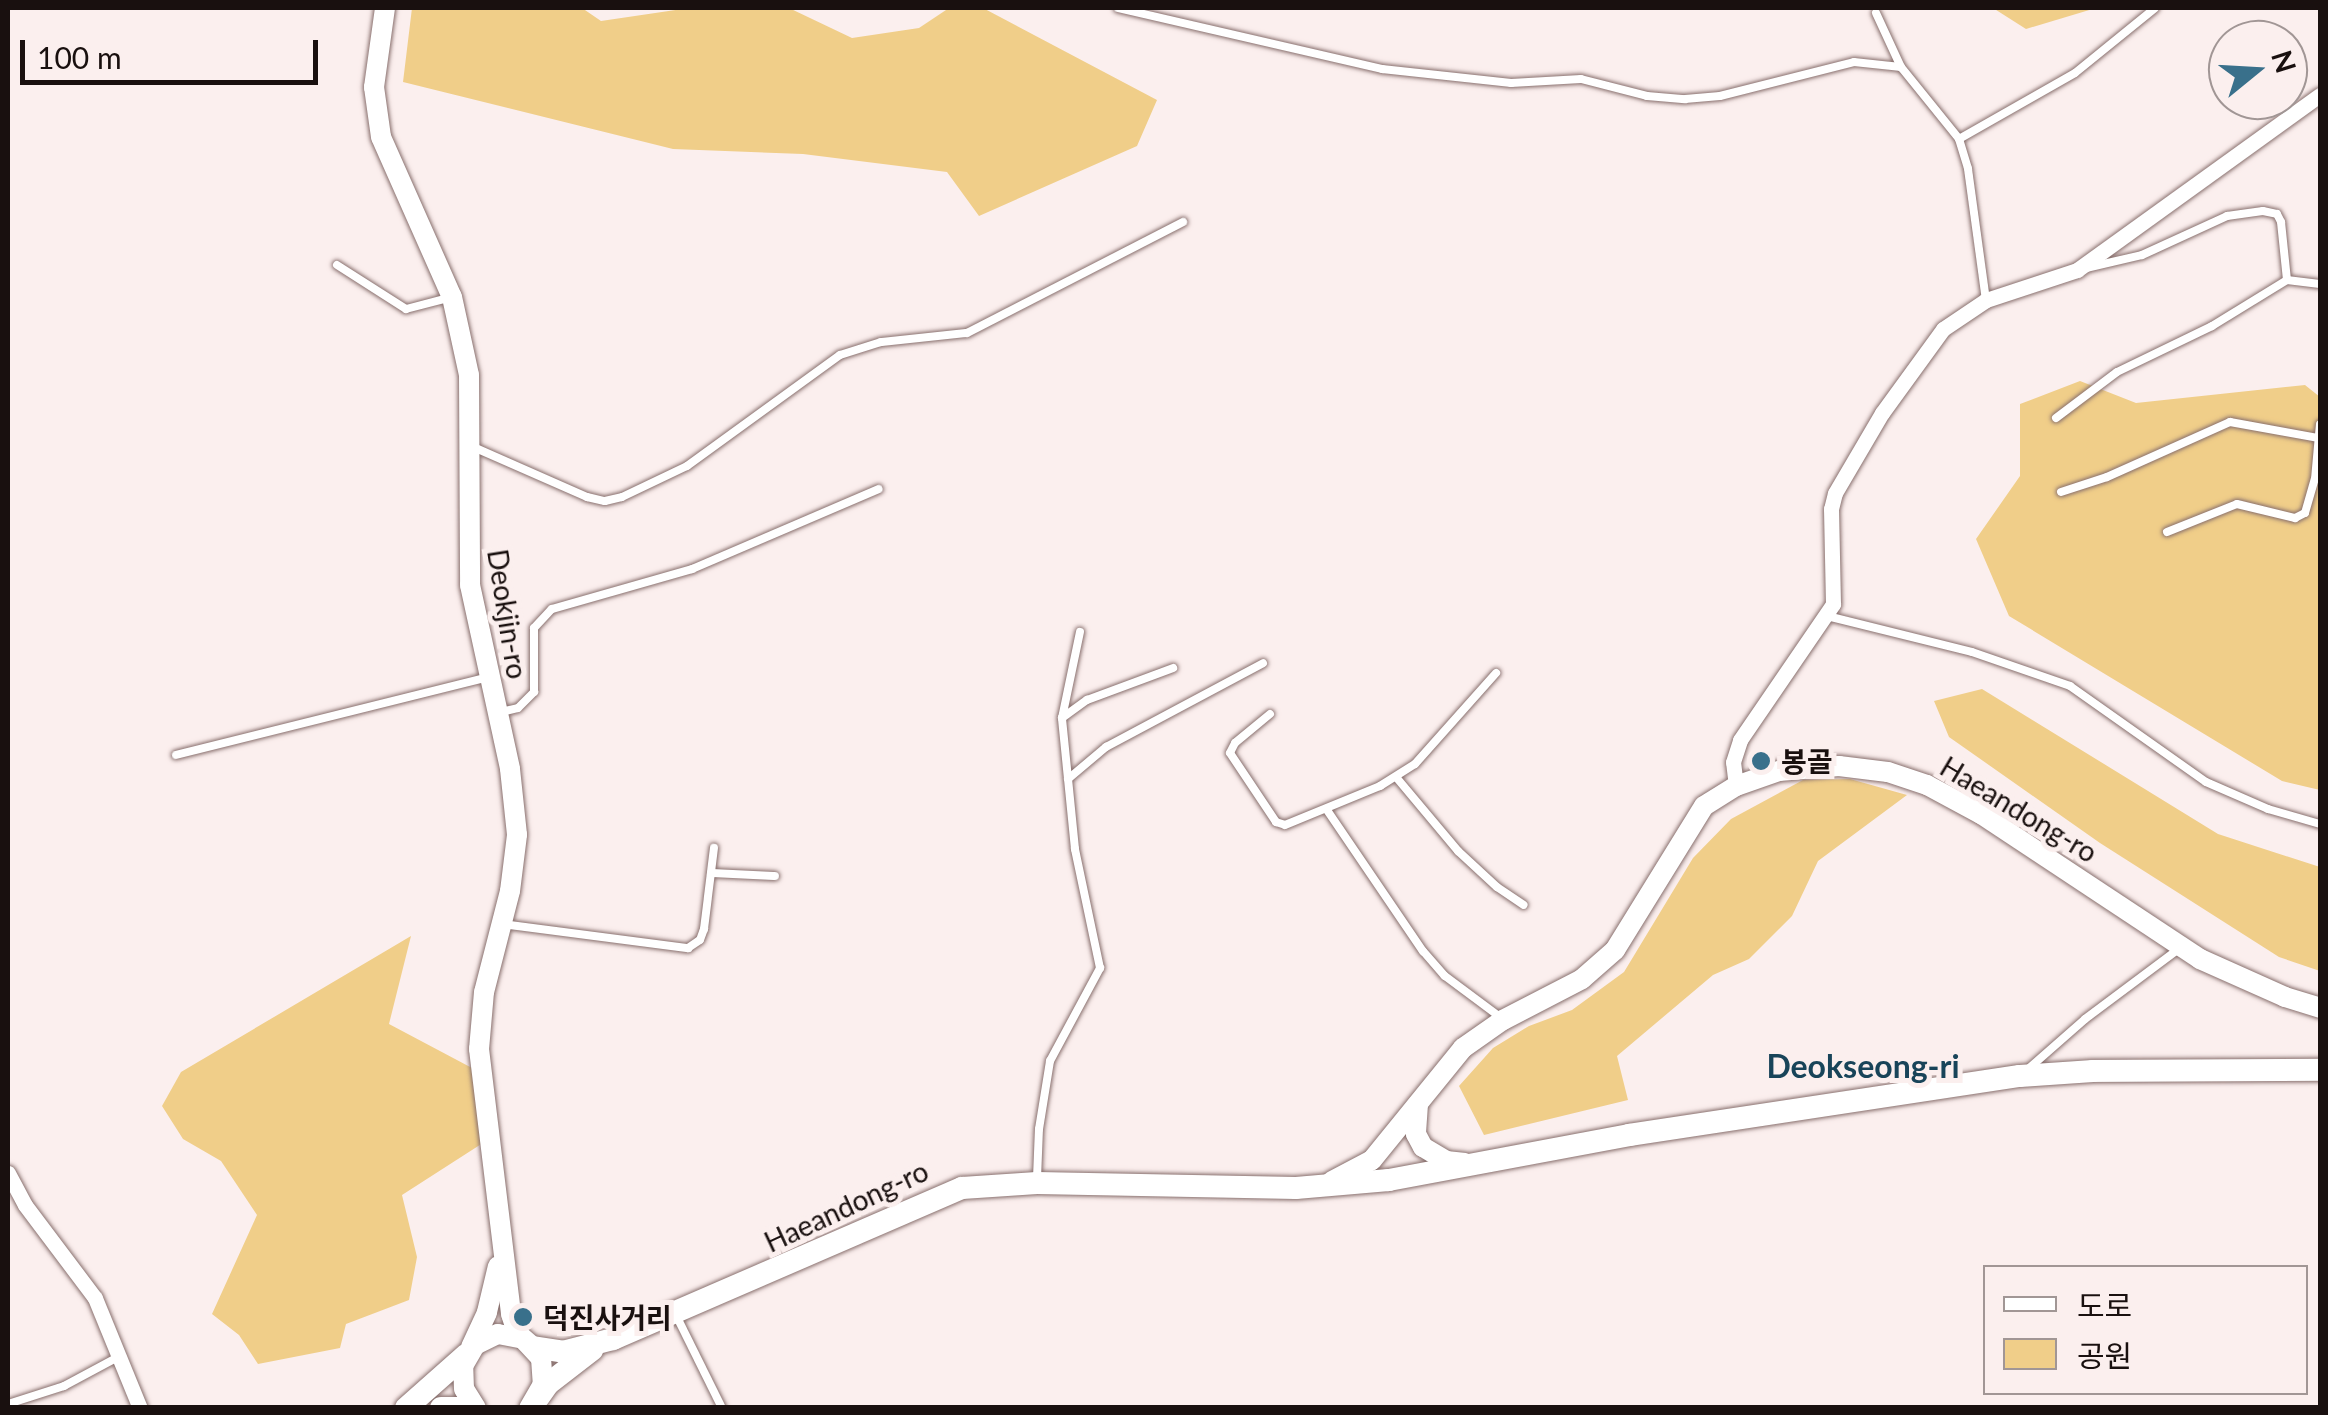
<!DOCTYPE html>
<html>
<head>
<meta charset="utf-8">
<style>
	body { margin:0 }
	#map { position:relative; width:2328px; height:1415px; overflow:hidden; background:#fbefee; font-family:Lato,"Noto Sans KR",sans-serif }
	div>[style] { position:absolute }
	[style*='--x'] { left:calc(var(--x)*1px); top:calc(var(--y)*1px); width:calc(var(--w)*1px); rotate:calc(var(--a)*1deg) }
	.green>* { inset:0; background:#f0ce89 }
	.roads { filter:drop-shadow(0 0 2px #886f6d) drop-shadow(0 0 2px #886f6d) }
	.service>* { height:8px; margin:-4px; padding:0 4px; transform-origin:4px; border-radius:4px; background:#fff }
	.minor>* { height:15px; margin:-7.5px; padding:0 7.5px; transform-origin:7.5px; border-radius:7.5px; background:#fff }
	.tertiary>* { height:20px; margin:-10px; padding:0 10px; transform-origin:10px; border-radius:10px; background:#fff }
	.secondary>* { height:22px; margin:-11px; padding:0 11px; transform-origin:11px; border-radius:11px; background:#fff }
	.dots>* { width:28px; height:28px; translate:-50% -50%; box-sizing:border-box; border:5px solid #fbefee; border-radius:50% }
	span { translate:-50% -50%; white-space:nowrap; text-align:center; line-height:1.15; -webkit-text-stroke:10px #fbefee; paint-order:stroke }
	.street-label { font-size:28px; color:#19100f }
	.poi-label { font-size:28px; color:#19100f; font-weight:700 }
	.left { translate:0 -50%; text-align:left }
	.quarter-label { font-size:32px; color:#184459; font-weight:700 }
	.frame { position:absolute; inset:0; border:10px solid #19100f; pointer-events:none }
	.legend { position:absolute; left:1983px; top:1265px; width:325px; height:130px; box-sizing:border-box; background:#fbefee; border:2px solid #a19695; margin:0; padding:12px 18px; list-style:none; font-size:30px; color:#19100f }
	.legend li { display:flex; align-items:center; gap:20px; height:50px }
	.legend b { width:50px; border:2px solid #a19695 }
	.north { position:absolute; left:2208px; top:20px; width:100px; height:100px; box-sizing:border-box; background:#fbefee; border:2px solid #a19695; border-radius:50%; rotate:72deg; font-size:28px; font-weight:700; line-height:40px; text-align:center; color:#19100f }
	.north::after { content:''; display:block; margin:auto; width:35px; height:45px; background:#39708b; clip-path:polygon(50% 0,100% 100%,50% 72%,0 100%) }
	.scale { position:absolute; left:20px; top:40px; width:298px; height:45px; box-sizing:border-box; border:5px solid #19100f; border-top:0; padding-left:12px; font-size:30px; line-height:35px; white-space:nowrap; color:#19100f; -webkit-text-stroke:8px #fbefee; paint-order:stroke }
</style>
</head>
<body>
<div id="map">
	<div class="green">
		<i style="clip-path:polygon(412px 8px,582px 8px,601px 21px,689px 8px,789px 8px,852px 38px,919px 28px,949px 8px,983px 8px,1157px 100px,1137px 146px,979px 216px,947px 172px,803px 154px,673px 149px,403px 82px)"></i>
		<i style="clip-path:polygon(1993px 8px,2096px 8px,2026px 29px)"></i>
		<i style="clip-path:polygon(2080px 381px,2136px 403px,2305px 385px,2320px 397px,2320px 790px,2282px 781px,2009px 616px,1976px 539px,2020px 476px,2020px 404px)"></i>
		<i style="clip-path:polygon(1982px 689px,2218px 834px,2320px 867px,2320px 971px,2279px 957px,2100px 843px,1949px 737px,1934px 701px)"></i>
		<i style="clip-path:polygon(1850px 779px,1907px 795px,1818px 861px,1792px 916px,1749px 959px,1713px 975px,1617px 1056px,1628px 1100px,1484px 1135px,1459px 1086px,1493px 1048px,1529px 1026px,1572px 1010px,1624px 972px,1693px 858px,1731px 819px,1803px 780px)"></i>
		<i style="clip-path:polygon(411px 936px,389px 1024px,472px 1068px,486px 1141px,402px 1195px,417px 1257px,409px 1300px,346px 1324px,340px 1348px,258px 1364px,239px 1335px,212px 1314px,257px 1215px,221px 1161px,183px 1139px,162px 1106px,181px 1072px)"></i>
	</div>
	<div class="roads">
		<div class="service">
			<i style="--x:1118;--y:8;--w:271;--a:13"></i>
			<i style="--x:1382;--y:69;--w:130;--a:6.2"></i>
			<i style="--x:1511;--y:83;--w:70;--a:-3.3"></i>
			<i style="--x:1581;--y:79;--w:68;--a:14.4"></i>
			<i style="--x:1647;--y:96;--w:38;--a:5"></i>
			<i style="--x:1685;--y:99;--w:35;--a:-5"></i>
			<i style="--x:1720;--y:96;--w:138;--a:-14.2"></i>
			<i style="--x:1854;--y:62;--w:47;--a:6.1"></i>
			<i style="--x:1876;--y:13;--w:60;--a:65.2"></i>
			<i style="--x:1901;--y:67;--w:92;--a:51.1"></i>
			<i style="--x:1959;--y:139;--w:31;--a:73"></i>
			<i style="--x:1968;--y:169;--w:132;--a:82.2"></i>
			<i style="--x:1959;--y:139;--w:133;--a:-29.6"></i>
			<i style="--x:2075;--y:73;--w:103;--a:-39.1"></i>
			<i style="--x:337;--y:265;--w:82;--a:32.5"></i>
			<i style="--x:406;--y:309;--w:48;--a:-14.6"></i>
			<i style="--x:2086;--y:268;--w:57;--a:-13.1"></i>
			<i style="--x:2142;--y:255;--w:94;--a:-24.6"></i>
			<i style="--x:2227;--y:216;--w:36;--a:-8"></i>
			<i style="--x:2263;--y:211;--w:14;--a:12"></i>
			<i style="--x:2277;--y:214;--w:9;--a:63"></i>
			<i style="--x:2281;--y:222;--w:58;--a:84.1"></i>
			<i style="--x:2287;--y:280;--w:33;--a:7"></i>
			<i style="--x:2056;--y:418;--w:76;--a:-37"></i>
			<i style="--x:2117;--y:372;--w:106;--a:-25.8"></i>
			<i style="--x:2212;--y:326;--w:88;--a:-31.5"></i>
			<i style="--x:471;--y:446;--w:127;--a:23.7"></i>
			<i style="--x:587;--y:497;--w:18;--a:13"></i>
			<i style="--x:605;--y:501;--w:17;--a:-13"></i>
			<i style="--x:622;--y:497;--w:72;--a:-25.5"></i>
			<i style="--x:687;--y:466;--w:189;--a:-36"></i>
			<i style="--x:840;--y:355;--w:43;--a:-17.6"></i>
			<i style="--x:881;--y:342;--w:86;--a:-6"></i>
			<i style="--x:967;--y:333;--w:243;--a:-27.2"></i>
			<i style="--x:2061;--y:492;--w:48;--a:-18.1"></i>
			<i style="--x:2107;--y:477;--w:135;--a:-24.1"></i>
			<i style="--x:2230;--y:422;--w:89;--a:10.3"></i>
			<i style="--x:2167;--y:532;--w:75;--a:-21.8"></i>
			<i style="--x:2237;--y:504;--w:60;--a:13.6"></i>
			<i style="--x:2295;--y:518;--w:11;--a:-27"></i>
			<i style="--x:2305;--y:513;--w:35;--a:-74"></i>
			<i style="--x:2315;--y:479;--w:55;--a:-84.8"></i>
			<i style="--x:1827;--y:616;--w:149;--a:13.9"></i>
			<i style="--x:1972;--y:652;--w:104;--a:19.1"></i>
			<i style="--x:2070;--y:686;--w:166;--a:35.2"></i>
			<i style="--x:2206;--y:782;--w:68;--a:23.5"></i>
			<i style="--x:2268;--y:809;--w:54;--a:16.1"></i>
			<i style="--x:501;--y:712;--w:17;--a:-13"></i>
			<i style="--x:518;--y:708;--w:23;--a:-45"></i>
			<i style="--x:534;--y:692;--w:64;--a:-90"></i>
			<i style="--x:534;--y:628;--w:26;--a:-47"></i>
			<i style="--x:552;--y:609;--w:146;--a:-15.9"></i>
			<i style="--x:692;--y:569;--w:203;--a:-23.2"></i>
			<i style="--x:1270;--y:714;--w:45;--a:140.4"></i>
			<i style="--x:1235;--y:743;--w:11;--a:117"></i>
			<i style="--x:1230;--y:753;--w:83;--a:56.3"></i>
			<i style="--x:1276;--y:822;--w:9;--a:18"></i>
			<i style="--x:1285;--y:825;--w:103;--a:-22.3"></i>
			<i style="--x:1380;--y:786;--w:41;--a:-32.2"></i>
			<i style="--x:1415;--y:764;--w:122;--a:-48.3"></i>
			<i style="--x:1062;--y:718;--w:31;--a:-36"></i>
			<i style="--x:1087;--y:700;--w:92;--a:-20.4"></i>
			<i style="--x:176;--y:755;--w:323;--a:-14"></i>
			<i style="--x:1396;--y:777;--w:97;--a:50"></i>
			<i style="--x:1458;--y:851;--w:53;--a:42.7"></i>
			<i style="--x:1497;--y:887;--w:32;--a:34"></i>
			<i style="--x:1068;--y:779;--w:50;--a:-40.1"></i>
			<i style="--x:1106;--y:747;--w:178;--a:-28.1"></i>
			<i style="--x:1327;--y:810;--w:171;--a:55.8"></i>
			<i style="--x:1423;--y:951;--w:33;--a:49"></i>
			<i style="--x:1445;--y:976;--w:69;--a:36.7"></i>
			<i style="--x:711;--y:873;--w:64;--a:2.7"></i>
			<i style="--x:502;--y:924;--w:188;--a:7.4"></i>
			<i style="--x:688;--y:948;--w:14;--a:-34"></i>
			<i style="--x:700;--y:940;--w:12;--a:-70"></i>
			<i style="--x:704;--y:929;--w:82;--a:-83"></i>
			<i style="--x:2027;--y:1070;--w:77;--a:-41.3"></i>
			<i style="--x:2085;--y:1019;--w:119;--a:-36.8"></i>
			<i style="--x:1037;--y:1178;--w:49;--a:-87.7"></i>
			<i style="--x:1039;--y:1129;--w:69;--a:-80.8"></i>
			<i style="--x:1050;--y:1061;--w:106;--a:-61.7"></i>
			<i style="--x:1100;--y:968;--w:122;--a:-101.9"></i>
			<i style="--x:1075;--y:849;--w:132;--a:-95.7"></i>
			<i style="--x:1062;--y:718;--w:88;--a:-78.2"></i>
			<i style="--x:676;--y:1315;--w:104;--a:63.7"></i>
			<i style="--x:8;--y:1404;--w:59;--a:-17.8"></i>
			<i style="--x:64;--y:1386;--w:64;--a:-28.2"></i>
		</div>
		<div class="minor">
			<i style="--x:1736;--y:786;--w:24;--a:-97"></i>
			<i style="--x:1733;--y:762;--w:23;--a:-72"></i>
			<i style="--x:1740;--y:740;--w:165;--a:-55.6"></i>
			<i style="--x:1833;--y:604;--w:95;--a:-91.2"></i>
			<i style="--x:1831;--y:509;--w:16;--a:-76"></i>
			<i style="--x:1835;--y:493;--w:93;--a:-59.6"></i>
			<i style="--x:1882;--y:413;--w:104;--a:-54"></i>
			<i style="--x:1943;--y:329;--w:52;--a:-34"></i>
			<i style="--x:1986;--y:300;--w:96;--a:-18.2"></i>
			<i style="--x:2077;--y:270;--w:299;--a:-35.8"></i>
			<i style="--x:8;--y:1173;--w:36;--a:62"></i>
			<i style="--x:25;--y:1205;--w:116;--a:53"></i>
			<i style="--x:95;--y:1298;--w:119;--a:67.8"></i>
		</div>
		<div class="tertiary">
			<i style="--x:385;--y:8;--w:80;--a:97.9"></i>
			<i style="--x:374;--y:87;--w:50;--a:82"></i>
			<i style="--x:381;--y:137;--w:175;--a:66.1"></i>
			<i style="--x:452;--y:297;--w:80;--a:77.7"></i>
			<i style="--x:469;--y:375;--w:210;--a:89.7"></i>
			<i style="--x:470;--y:585;--w:188;--a:77.7"></i>
			<i style="--x:510;--y:769;--w:66;--a:83.9"></i>
			<i style="--x:517;--y:835;--w:56;--a:97.1"></i>
			<i style="--x:510;--y:891;--w:104;--a:104.4"></i>
			<i style="--x:484;--y:992;--w:57;--a:95"></i>
			<i style="--x:479;--y:1049;--w:267;--a:83.1"></i>
			<i style="--x:511;--y:1314;--w:20;--a:72"></i>
			<i style="--x:517;--y:1333;--w:21;--a:41"></i>
			<i style="--x:1418;--y:1104;--w:30;--a:94"></i>
			<i style="--x:1416;--y:1134;--w:15;--a:62"></i>
			<i style="--x:1423;--y:1147;--w:27;--a:31"></i>
			<i style="--x:1446;--y:1161;--w:19;--a:6"></i>
			<i style="--x:1332;--y:1181;--w:45;--a:-27.7"></i>
			<i style="--x:1372;--y:1160;--w:144;--a:-50.9"></i>
			<i style="--x:1463;--y:1048;--w:49;--a:-35"></i>
			<i style="--x:1503;--y:1020;--w:89;--a:-27.4"></i>
			<i style="--x:1582;--y:979;--w:44;--a:-41.3"></i>
			<i style="--x:1615;--y:950;--w:169;--a:-58.3"></i>
			<i style="--x:1704;--y:806;--w:38;--a:-32"></i>
			<i style="--x:1736;--y:786;--w:46;--a:-19.2"></i>
			<i style="--x:1779;--y:771;--w:60;--a:-4.8"></i>
			<i style="--x:1839;--y:766;--w:49;--a:7"></i>
			<i style="--x:1888;--y:772;--w:41;--a:18.4"></i>
			<i style="--x:1927;--y:785;--w:61;--a:28.2"></i>
			<i style="--x:1981;--y:814;--w:263;--a:33.5"></i>
			<i style="--x:2200;--y:959;--w:93;--a:24.1"></i>
			<i style="--x:2285;--y:997;--w:37;--a:17"></i>
			<i style="--x:471;--y:1347;--w:38;--a:-65"></i>
			<i style="--x:487;--y:1312;--w:47;--a:-76.6"></i>
			<i style="--x:476;--y:1408;--w:22;--a:-122"></i>
			<i style="--x:464;--y:1389;--w:23;--a:-92"></i>
			<i style="--x:463;--y:1366;--w:24;--a:-60"></i>
			<i style="--x:475;--y:1345;--w:25;--a:-26"></i>
			<i style="--x:498;--y:1334;--w:25;--a:11"></i>
			<i style="--x:523;--y:1339;--w:26;--a:47"></i>
			<i style="--x:541;--y:1358;--w:26;--a:86"></i>
			<i style="--x:543;--y:1384;--w:28;--a:120"></i>
		</div>
		<div class="secondary">
			<i style="--x:533;--y:1347;--w:30;--a:9"></i>
			<i style="--x:563;--y:1352;--w:52;--a:-14.6"></i>
			<i style="--x:613;--y:1339;--w:380;--a:-23.4"></i>
			<i style="--x:962;--y:1188;--w:75;--a:-3.8"></i>
			<i style="--x:1037;--y:1183;--w:259;--a:1.1"></i>
			<i style="--x:1296;--y:1188;--w:93;--a:-4.9"></i>
			<i style="--x:1389;--y:1180;--w:244;--a:-10.6"></i>
			<i style="--x:1629;--y:1135;--w:395;--a:-8.6"></i>
			<i style="--x:2020;--y:1076;--w:73;--a:-3.9"></i>
			<i style="--x:2093;--y:1071;--w:227;--a:-0.3"></i>
			<i style="--x:539;--y:1397;--w:16;--a:-55"></i>
			<i style="--x:548;--y:1384;--w:56;--a:-37.7"></i>
			<i style="--x:406;--y:1408;--w:81;--a:-41.5"></i>
			<i style="--x:441;--y:1408;--w:31;--a:0"></i>
		</div>
	</div>
	<div class="dots">
		<i style="left:1761px;top:761px;background:#39708b"></i>
		<i style="left:523px;top:1317px;background:#39708b"></i>
	</div>
	<div class="street-label">
		<span style="left:508px;top:614px;rotate:81deg">Deokjin-ro</span>
		<span style="left:2019px;top:809px;rotate:31deg">Haeandong-ro</span>
		<span style="left:846px;top:1206px;rotate:-25deg">Haeandong-ro</span>
	</div>
	<div class="poi-label">
		<span class="left" style="left:1781px;top:761px">봉골</span>
		<span class="left" style="left:543px;top:1317px">덕진사거리</span>
	</div>
	<div class="quarter-label">
		<span style="left:1863px;top:1066px">Deokseong-ri</span>
	</div>
	<div class="frame"></div>
	<ul class="legend">
	<li><b style="height:12px;background:#fff"></b>도로</li>
	<li><b style="height:28px;background:#f0ce89"></b>공원</li>
	</ul>
	<div class="north">N</div>
	<div class="scale">100 m</div>
</div>
</body>
</html>
